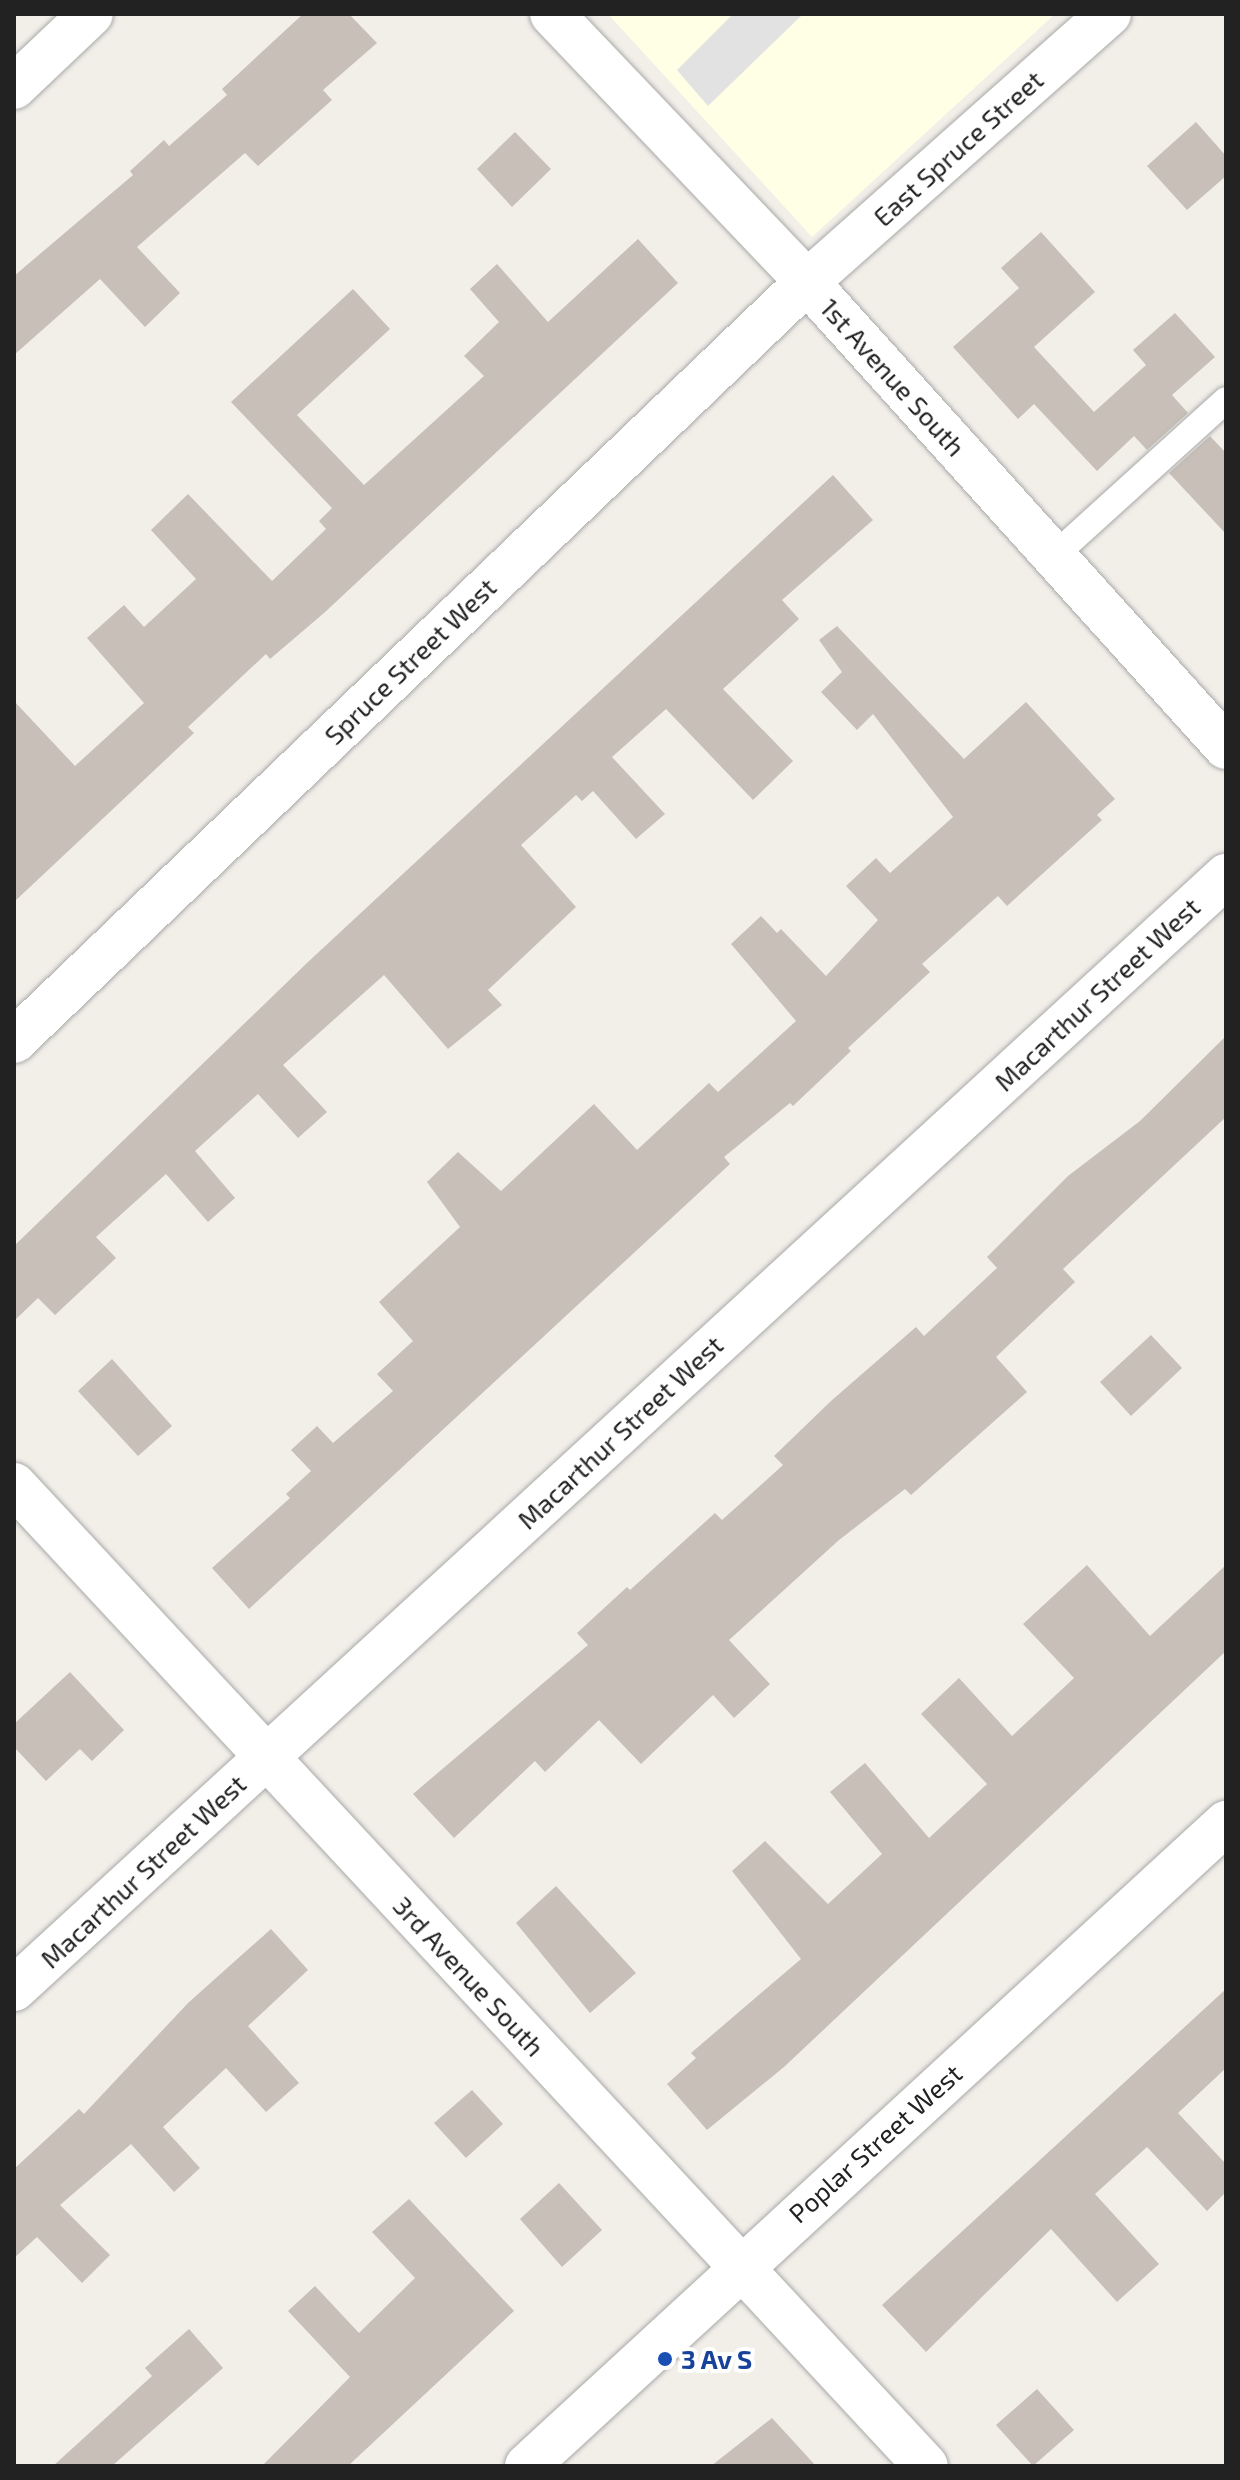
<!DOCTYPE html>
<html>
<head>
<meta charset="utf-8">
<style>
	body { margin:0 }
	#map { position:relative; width:1240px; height:2480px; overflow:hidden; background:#f2efe9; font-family:"Exo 2",sans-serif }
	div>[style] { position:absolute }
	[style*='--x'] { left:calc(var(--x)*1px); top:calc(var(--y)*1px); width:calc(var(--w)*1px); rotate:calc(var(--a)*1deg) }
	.education>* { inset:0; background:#ffffe5 }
	.parking>* { inset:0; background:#e2e2e2 }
	.building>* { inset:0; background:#c7bfb8 }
	.roads { filter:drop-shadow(0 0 2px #a9a9a9) drop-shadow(0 0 2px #a9a9a9) }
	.lane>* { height:26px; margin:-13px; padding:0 13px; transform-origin:13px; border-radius:13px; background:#fff }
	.street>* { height:44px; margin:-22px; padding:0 22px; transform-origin:22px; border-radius:22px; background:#fff }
	.dots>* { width:22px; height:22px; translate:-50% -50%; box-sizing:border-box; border:4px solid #fff; border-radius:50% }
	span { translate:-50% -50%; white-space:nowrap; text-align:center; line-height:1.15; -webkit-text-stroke:8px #fff; paint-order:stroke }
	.street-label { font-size:26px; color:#222 }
	.transit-label { font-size:26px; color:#164399; font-weight:700 }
	.left { translate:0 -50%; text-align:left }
	.frame { position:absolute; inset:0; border:16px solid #222; pointer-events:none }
</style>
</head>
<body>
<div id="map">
	<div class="education">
		<i style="clip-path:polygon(608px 14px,1055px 14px,812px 237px)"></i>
	</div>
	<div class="parking">
		<i style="clip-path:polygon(733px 14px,801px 16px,708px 106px,677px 70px)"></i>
	</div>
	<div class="building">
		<i style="clip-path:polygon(303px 14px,349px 14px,377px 43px,323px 90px,332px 100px,258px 166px,245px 153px,137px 247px,180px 293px,145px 327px,100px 279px,14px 355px,14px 276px,133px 175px,130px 171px,164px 140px,169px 146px,227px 95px,222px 89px)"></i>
		<i style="clip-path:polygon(1196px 122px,1226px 156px,1226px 176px,1187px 210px,1147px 166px)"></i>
		<i style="clip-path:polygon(515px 132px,551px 169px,512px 207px,477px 169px)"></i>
		<i style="clip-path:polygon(1041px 232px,1095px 292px,1034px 347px,1094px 412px,1146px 365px,1133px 350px,1175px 313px,1215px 357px,1172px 395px,1188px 413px,1147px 450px,1134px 436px,1097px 471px,1034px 404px,1018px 419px,953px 347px,1019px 288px,1001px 268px)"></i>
		<i style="clip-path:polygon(638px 239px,678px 283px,324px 613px,270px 659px,266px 654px,188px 727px,194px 733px,14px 902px,14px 701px,75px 766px,144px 703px,87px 638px,124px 605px,144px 627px,196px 579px,151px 530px,188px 494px,272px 581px,326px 529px,319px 521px,332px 508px,231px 402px,353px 289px,390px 329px,297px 415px,364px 485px,484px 376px,464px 356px,499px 322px,470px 289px,497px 264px,548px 322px)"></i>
		<i style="clip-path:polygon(1210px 436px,1226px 453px,1226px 534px,1169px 473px)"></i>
		<i style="clip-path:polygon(833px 475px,873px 520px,782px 600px,799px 619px,723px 689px,793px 761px,753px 800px,666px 709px,612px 757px,665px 814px,636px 839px,593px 791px,582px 801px,576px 795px,521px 845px,576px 907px,488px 990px,502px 1005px,448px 1049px,384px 975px,283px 1065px,327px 1112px,298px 1138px,258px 1094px,195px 1151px,235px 1198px,208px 1222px,166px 1174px,96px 1237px,116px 1258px,55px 1315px,38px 1298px,14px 1321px,14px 1246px,308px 962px)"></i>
		<i style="clip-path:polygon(837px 626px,964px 759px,1026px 702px,1115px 799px,1097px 815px,1102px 820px,1007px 906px,998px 896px,922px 964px,930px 972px,848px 1048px,851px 1051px,793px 1106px,790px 1103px,724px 1157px,730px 1164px,249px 1609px,212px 1568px,290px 1498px,286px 1494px,311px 1471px,291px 1450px,317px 1426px,333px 1443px,393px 1391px,377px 1374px,413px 1341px,379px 1302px,460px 1227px,427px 1182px,458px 1152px,501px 1191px,594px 1104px,637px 1150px,709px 1083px,718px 1092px,796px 1021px,731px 944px,761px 916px,777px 933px,781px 929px,826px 976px,878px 920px,846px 886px,876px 858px,890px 873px,953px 817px,873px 714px,857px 730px,821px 692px,842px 672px,819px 640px)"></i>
		<i style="clip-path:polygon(1226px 1036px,1226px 1117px,1063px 1269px,1075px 1282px,996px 1357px,1027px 1392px,911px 1495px,905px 1489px,839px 1540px,729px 1640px,770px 1684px,734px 1718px,713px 1695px,641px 1764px,599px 1720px,545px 1772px,535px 1761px,454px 1838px,413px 1794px,588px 1645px,577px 1633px,627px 1587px,630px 1590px,715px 1513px,722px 1520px,783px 1465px,774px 1456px,831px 1401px,916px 1327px,924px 1336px,997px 1268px,987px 1257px,1068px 1176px,1140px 1121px)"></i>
		<i style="clip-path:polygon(1151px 1335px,1182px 1368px,1131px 1416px,1100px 1382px)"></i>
		<i style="clip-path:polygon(112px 1359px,172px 1426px,138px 1456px,78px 1391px)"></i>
		<i style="clip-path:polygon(1087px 1565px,1150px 1636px,1226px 1565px,1226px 1651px,784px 2067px,707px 2130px,667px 2084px,696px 2058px,691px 2053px,801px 1959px,732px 1871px,765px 1841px,828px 1904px,882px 1854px,830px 1792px,865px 1763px,929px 1838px,987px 1784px,921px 1714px,959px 1678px,1012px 1736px,1074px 1678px,1023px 1624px)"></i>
		<i style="clip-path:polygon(70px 1672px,124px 1730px,92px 1761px,80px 1749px,46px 1781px,14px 1747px,14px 1724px)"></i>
		<i style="clip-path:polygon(556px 1886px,636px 1973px,590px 2013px,516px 1923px)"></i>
		<i style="clip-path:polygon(271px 1929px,308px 1970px,248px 2026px,299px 2083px,266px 2112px,226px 2068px,163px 2127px,200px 2168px,174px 2192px,131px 2144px,60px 2205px,110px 2255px,82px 2283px,37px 2237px,14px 2258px,14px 2169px,79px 2109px,84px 2114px,188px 2003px)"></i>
		<i style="clip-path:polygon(1226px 1989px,1226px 2068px,1178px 2113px,1226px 2164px,1226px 2192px,1207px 2211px,1147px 2147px,1095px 2194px,1159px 2264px,1117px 2302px,1051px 2229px,926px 2352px,882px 2305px)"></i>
		<i style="clip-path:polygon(472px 2090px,503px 2124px,466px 2158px,434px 2123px)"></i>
		<i style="clip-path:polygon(559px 2183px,602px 2230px,562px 2267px,520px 2219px)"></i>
		<i style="clip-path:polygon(409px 2199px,514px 2311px,348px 2466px,262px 2466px,350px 2377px,288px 2311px,315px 2286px,359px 2333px,415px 2278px,372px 2232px)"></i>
		<i style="clip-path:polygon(189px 2329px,223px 2368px,112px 2466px,53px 2466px,152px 2376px,145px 2368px)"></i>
		<i style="clip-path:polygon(1037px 2389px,1074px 2430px,1033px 2466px,996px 2425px)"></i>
		<i style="clip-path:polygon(772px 2418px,816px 2466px,711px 2466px)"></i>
	</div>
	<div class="roads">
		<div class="lane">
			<i style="--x:1054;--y:556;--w:232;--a:-42.2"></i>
		</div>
		<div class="street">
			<i style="--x:552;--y:14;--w:370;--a:46.4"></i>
			<i style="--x:807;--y:282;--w:626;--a:47.98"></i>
			<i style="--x:14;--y:87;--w:106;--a:-43.5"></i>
			<i style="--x:14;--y:1041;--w:1098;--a:-43.75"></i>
			<i style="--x:807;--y:282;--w:404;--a:-41.6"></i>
			<i style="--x:14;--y:1485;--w:1339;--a:47.09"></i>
			<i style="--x:14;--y:1989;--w:1646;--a:-42.56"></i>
			<i style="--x:527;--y:2466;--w:950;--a:-42.61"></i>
		</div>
	</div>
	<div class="dots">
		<i style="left:665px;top:2359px;background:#1a4fb4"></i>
	</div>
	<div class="street-label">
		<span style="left:958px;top:148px;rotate:-42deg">East Spruce Street</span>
		<span style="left:893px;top:377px;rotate:48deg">1st Avenue South</span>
		<span style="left:410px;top:661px;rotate:-44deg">Spruce Street West</span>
		<span style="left:1097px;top:994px;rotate:-43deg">Macarthur Street West</span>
		<span style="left:620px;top:1432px;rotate:-43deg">Macarthur Street West</span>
		<span style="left:143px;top:1871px;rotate:-43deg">Macarthur Street West</span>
		<span style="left:469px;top:1976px;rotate:47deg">3rd Avenue South</span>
		<span style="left:875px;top:2143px;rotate:-42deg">Poplar Street West</span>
	</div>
	<div class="transit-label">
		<span class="left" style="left:681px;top:2359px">3 Av S</span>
	</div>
	<div class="frame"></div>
</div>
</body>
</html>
